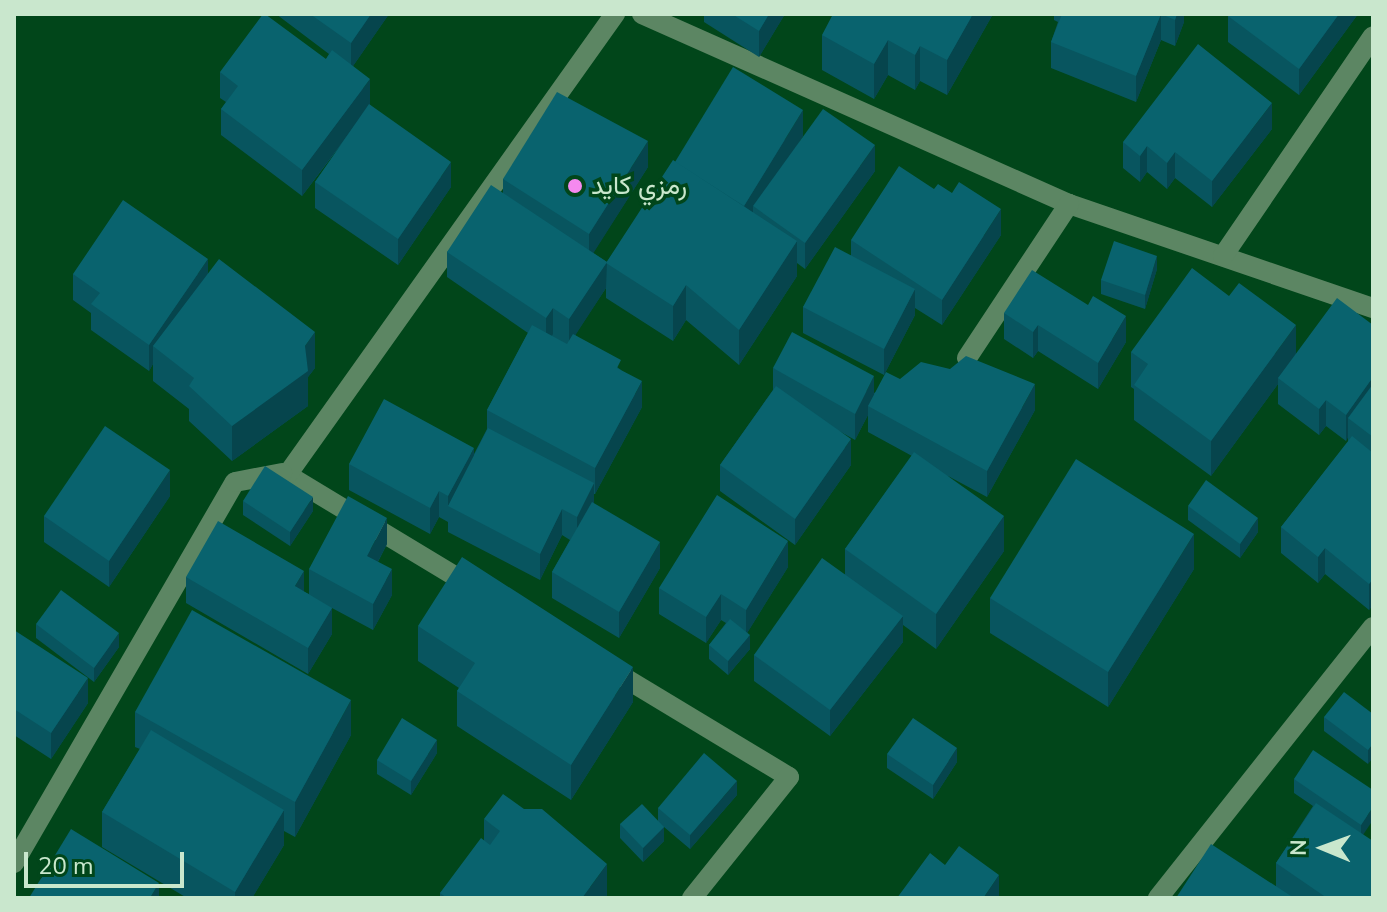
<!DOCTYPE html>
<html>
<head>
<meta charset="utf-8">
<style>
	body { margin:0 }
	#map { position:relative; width:1387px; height:912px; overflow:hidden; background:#01461a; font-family:"Nunito Sans",Vazirmatn,sans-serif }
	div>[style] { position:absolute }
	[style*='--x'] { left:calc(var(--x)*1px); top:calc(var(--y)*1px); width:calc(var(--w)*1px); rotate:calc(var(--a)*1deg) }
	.minor>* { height:20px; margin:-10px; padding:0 10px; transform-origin:10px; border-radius:10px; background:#5c8663 }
	.wall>* { inset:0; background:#08555f }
	.shaded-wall>* { inset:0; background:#06454d }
	.building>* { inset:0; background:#09636e }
	.dots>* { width:22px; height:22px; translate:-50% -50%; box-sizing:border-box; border:4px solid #01461a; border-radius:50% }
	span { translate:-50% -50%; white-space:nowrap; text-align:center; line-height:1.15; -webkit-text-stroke:7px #01461a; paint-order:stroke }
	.poi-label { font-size:26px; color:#c9e7cd }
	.left { translate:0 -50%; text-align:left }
	.frame { position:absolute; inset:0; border:16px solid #c9e7cd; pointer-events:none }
	.north { position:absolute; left:1283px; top:808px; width:80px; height:80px; -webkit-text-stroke:6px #01461a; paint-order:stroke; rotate:271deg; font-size:22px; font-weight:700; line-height:32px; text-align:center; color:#c9e7cd }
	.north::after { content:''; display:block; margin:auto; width:28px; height:36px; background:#c9e7cd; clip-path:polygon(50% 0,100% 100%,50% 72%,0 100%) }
	.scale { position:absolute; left:24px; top:852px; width:160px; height:36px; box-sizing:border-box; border:4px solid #c9e7cd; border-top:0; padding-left:10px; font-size:24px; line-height:28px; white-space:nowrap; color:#c9e7cd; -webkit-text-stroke:6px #01461a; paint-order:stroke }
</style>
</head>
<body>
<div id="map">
	<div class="minor">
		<i style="--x:642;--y:14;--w:467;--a:24"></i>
		<i style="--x:1069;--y:204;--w:321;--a:18.9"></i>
		<i style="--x:1223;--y:256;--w:266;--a:-55.7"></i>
		<i style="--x:967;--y:358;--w:185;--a:-56.5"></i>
		<i style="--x:473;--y:587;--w:217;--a:-148.9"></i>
		<i style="--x:287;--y:475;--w:566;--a:-54.57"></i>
		<i style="--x:610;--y:669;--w:209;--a:31.1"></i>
		<i style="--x:789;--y:777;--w:155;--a:128.7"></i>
		<i style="--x:14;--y:863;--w:440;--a:-59.9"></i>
		<i style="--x:235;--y:482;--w:48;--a:-10.8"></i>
		<i style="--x:1158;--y:898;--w:346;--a:-51.6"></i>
	</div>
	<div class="wall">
		<i style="clip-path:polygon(276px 14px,389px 14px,353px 66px,370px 105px,451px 187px,398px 265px,315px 208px,315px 182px,344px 141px,302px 196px,221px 135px,221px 109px,226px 102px,220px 98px,220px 72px,326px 59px,329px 54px)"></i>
		<i style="clip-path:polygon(704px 14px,785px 14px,759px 57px,704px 22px)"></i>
		<i style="clip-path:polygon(993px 14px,947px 95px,920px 81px,915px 90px,888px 75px,874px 99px,822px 70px,822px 35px)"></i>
		<i style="clip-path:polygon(1054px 14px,1184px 14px,1184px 22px,1175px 46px,1161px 40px,1136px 102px,1051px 68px,1051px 42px,1058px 22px,1054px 20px)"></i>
		<i style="clip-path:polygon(1229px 14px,1358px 14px,1299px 95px,1228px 42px,1228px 16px)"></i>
		<i style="clip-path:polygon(1272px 129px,1212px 207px,1175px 178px,1167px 189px,1147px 172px,1140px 182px,1123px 168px,1123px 142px)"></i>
		<i style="clip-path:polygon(803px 136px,797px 145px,875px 171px,805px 269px,797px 263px,797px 276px,739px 365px,686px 320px,673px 341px,606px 298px,606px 288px,575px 335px,621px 370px,642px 407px,595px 494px,594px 494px,594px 504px,660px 568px,619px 638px,552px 598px,552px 572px,570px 540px,562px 535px,540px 580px,448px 532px,448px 522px,439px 517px,430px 534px,349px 490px,349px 464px,474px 454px,487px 429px,487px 410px,528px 333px,447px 277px,447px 252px,503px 193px,503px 179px,648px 167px,593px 253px,607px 262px,675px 162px)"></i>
		<i style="clip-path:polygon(1001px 235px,942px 325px,915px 308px,915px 315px,884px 375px,803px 333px,803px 307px,851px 255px,851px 240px)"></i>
		<i style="clip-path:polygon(1373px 252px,1373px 274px,1371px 273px,1371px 259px)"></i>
		<i style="clip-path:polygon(1157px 269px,1145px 309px,1101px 294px,1101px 280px)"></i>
		<i style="clip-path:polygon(73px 274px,208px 274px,315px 368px,308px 377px,308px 406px,232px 461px,189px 421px,189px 409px,153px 381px,153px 364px,149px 371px,91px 330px,91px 313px,73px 300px)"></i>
		<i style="clip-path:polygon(1004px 313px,1126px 342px,1098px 389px,1038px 351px,1033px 358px,1004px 339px)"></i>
		<i style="clip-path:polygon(1373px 325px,1373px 605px,1369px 610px,1325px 574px,1318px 583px,1281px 553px,1281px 527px,1348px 442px,1348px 437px,1346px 441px,1326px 426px,1319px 435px,1278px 404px,1278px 384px,1211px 476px,1134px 420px,1134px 389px,1131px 387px,1131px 352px,1296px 354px)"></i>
		<i style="clip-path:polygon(773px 368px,874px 393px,900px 379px,1035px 410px,987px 497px,948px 476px,1004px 551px,936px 649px,903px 625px,903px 642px,830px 736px,754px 681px,754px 655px,845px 574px,845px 549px,912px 456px,868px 432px,868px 415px,855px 440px,839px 431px,851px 465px,795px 545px,720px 491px,720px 465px,773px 390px)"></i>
		<i style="clip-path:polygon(170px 496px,109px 587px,44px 542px,44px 516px)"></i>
		<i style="clip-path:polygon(243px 501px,313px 511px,290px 546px,243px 515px)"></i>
		<i style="clip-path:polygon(1188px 506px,1258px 532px,1240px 558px,1188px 520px)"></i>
		<i style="clip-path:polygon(387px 544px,378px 562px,392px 595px,373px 630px,332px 608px,332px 634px,308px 674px,186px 603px,186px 577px,304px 592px,309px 594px,309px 569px)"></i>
		<i style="clip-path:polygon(788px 567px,747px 633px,750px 649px,728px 675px,709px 659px,709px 645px,726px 623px,721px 620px,706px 643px,659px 614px,659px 588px)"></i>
		<i style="clip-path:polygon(1194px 569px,1108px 707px,990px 633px,990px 598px)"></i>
		<i style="clip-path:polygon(36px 624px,119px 647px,94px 682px,36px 638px)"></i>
		<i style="clip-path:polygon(418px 626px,633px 702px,571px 800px,457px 726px,457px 691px,459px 688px,418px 661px)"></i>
		<i style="clip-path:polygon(14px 630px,88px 703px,51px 759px,14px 735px)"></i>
		<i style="clip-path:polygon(135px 712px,351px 735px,295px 837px,284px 831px,284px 845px,252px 898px,187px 898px,102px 847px,102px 812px,140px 749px,135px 747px)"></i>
		<i style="clip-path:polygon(1373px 714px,1368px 764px,1324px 731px,1324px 717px)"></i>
		<i style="clip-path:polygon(437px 753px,411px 795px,377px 774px,377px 760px)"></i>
		<i style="clip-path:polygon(887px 754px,957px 762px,933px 799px,887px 768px)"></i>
		<i style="clip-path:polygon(1294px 779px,1373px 790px,1363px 834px,1373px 898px,1176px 898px,1276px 886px,1276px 863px,1313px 806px,1294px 793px)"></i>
		<i style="clip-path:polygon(737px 795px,690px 849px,664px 827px,664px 841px,643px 862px,620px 838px,620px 824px,658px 821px,658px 808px)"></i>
		<i style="clip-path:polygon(484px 819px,607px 898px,440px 898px,440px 893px,484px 841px)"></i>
	</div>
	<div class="shaded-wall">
		<i style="clip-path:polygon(371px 14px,389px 14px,351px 69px,351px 43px)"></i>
		<i style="clip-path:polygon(769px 14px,785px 14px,759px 57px,759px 31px)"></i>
		<i style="clip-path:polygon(973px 14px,993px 14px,947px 95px,947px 60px)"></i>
		<i style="clip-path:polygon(1161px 14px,1161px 40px,1136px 102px,1136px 76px)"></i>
		<i style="clip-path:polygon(1177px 14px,1184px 14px,1184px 22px,1175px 46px,1175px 20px)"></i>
		<i style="clip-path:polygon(1339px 14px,1358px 14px,1299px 95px,1299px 69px)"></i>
		<i style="clip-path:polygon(888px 40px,888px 75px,874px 99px,874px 64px)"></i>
		<i style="clip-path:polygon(920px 46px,920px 81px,915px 90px,915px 55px)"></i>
		<i style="clip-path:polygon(370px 79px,370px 105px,302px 196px,302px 170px)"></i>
		<i style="clip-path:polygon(1272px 103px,1272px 129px,1212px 207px,1212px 181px)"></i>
		<i style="clip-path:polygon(803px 110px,803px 136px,758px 209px,753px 206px,753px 216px,744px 206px)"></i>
		<i style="clip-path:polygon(648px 141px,648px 167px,589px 260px,589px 234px)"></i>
		<i style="clip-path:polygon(875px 145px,875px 171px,805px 269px,805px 243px)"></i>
		<i style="clip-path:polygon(1147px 146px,1147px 172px,1140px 182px,1140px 156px)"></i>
		<i style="clip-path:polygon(1175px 152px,1175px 178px,1167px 189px,1167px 163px)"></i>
		<i style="clip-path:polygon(451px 162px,451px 187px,398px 265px,398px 239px)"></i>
		<i style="clip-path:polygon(1001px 209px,1001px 235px,942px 325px,942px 300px)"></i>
		<i style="clip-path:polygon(797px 241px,797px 276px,739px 365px,739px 330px)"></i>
		<i style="clip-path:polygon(1157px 256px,1157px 269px,1145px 309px,1145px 295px)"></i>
		<i style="clip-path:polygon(208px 259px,208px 285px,153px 346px,153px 364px,149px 371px,149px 345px)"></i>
		<i style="clip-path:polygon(607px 262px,606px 288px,569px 345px,569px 319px)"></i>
		<i style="clip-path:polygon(686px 285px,686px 320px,673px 341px,673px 306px)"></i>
		<i style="clip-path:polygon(915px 289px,915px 315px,884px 375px,884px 349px)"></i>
		<i style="clip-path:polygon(553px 308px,553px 334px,546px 344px,546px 318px)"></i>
		<i style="clip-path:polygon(1126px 316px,1126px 342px,1098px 389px,1098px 363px)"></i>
		<i style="clip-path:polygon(1038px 325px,1038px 351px,1033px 358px,1033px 332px)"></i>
		<i style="clip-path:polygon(1296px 325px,1296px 360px,1278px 378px,1278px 384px,1211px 476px,1211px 441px)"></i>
		<i style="clip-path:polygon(315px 332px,315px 368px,308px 377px,308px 406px,232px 461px,232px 426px,305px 346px)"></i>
		<i style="clip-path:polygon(874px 376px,874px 402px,868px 406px,868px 415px,855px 440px,855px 414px)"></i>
		<i style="clip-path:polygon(1373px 377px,1373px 403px,1348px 418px,1348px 437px,1346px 441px,1346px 415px)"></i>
		<i style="clip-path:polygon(642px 381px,642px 407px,595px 494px,595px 468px)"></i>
		<i style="clip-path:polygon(1035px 384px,1035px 410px,987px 497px,987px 471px)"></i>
		<i style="clip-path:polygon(1326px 400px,1326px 426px,1319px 435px,1319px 409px)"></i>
		<i style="clip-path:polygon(851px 439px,851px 465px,795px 545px,795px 519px)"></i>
		<i style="clip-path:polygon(474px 448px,474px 474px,448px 506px,448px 496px)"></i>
		<i style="clip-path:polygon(170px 470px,170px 496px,109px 587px,109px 561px)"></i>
		<i style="clip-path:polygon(594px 483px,594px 509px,577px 543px,577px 517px)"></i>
		<i style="clip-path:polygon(439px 491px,439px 517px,430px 534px,430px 508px)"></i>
		<i style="clip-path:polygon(313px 497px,313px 511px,290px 546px,290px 532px)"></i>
		<i style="clip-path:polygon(562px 509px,562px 535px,540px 580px,540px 554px)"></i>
		<i style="clip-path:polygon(1004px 516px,1004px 551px,936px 649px,936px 614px)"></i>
		<i style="clip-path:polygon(387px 518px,387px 544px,367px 582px,367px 556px)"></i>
		<i style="clip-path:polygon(1258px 518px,1258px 532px,1240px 558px,1240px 544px)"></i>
		<i style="clip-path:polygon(1194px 534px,1194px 569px,1108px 707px,1108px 672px)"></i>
		<i style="clip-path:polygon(788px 541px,788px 567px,746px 635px,746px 610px)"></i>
		<i style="clip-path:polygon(660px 542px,660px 568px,619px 638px,619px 612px)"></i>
		<i style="clip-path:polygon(1325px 548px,1325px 574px,1318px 583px,1318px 557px)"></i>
		<i style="clip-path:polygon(392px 569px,392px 595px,373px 630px,373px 604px)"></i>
		<i style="clip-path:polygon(304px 571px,304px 597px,295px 586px)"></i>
		<i style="clip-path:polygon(1373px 579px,1373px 605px,1369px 610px,1369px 584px)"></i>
		<i style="clip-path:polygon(721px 594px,721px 620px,706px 643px,706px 617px)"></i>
		<i style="clip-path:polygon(332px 608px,332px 634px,308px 674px,308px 648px)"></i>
		<i style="clip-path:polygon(903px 616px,903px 642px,830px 736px,830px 710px)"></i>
		<i style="clip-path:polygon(119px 633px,119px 647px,94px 682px,94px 668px)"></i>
		<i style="clip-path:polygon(750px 635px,750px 649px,728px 675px,728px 661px)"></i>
		<i style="clip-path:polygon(633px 667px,633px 702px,571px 800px,571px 765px)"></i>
		<i style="clip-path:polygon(88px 678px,88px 703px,51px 759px,51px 733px)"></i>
		<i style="clip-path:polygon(351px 700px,351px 735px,295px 837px,295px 802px)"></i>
		<i style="clip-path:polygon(437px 740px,437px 753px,411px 795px,411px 781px)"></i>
		<i style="clip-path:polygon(1373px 744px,1373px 758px,1368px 764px,1368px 750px)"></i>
		<i style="clip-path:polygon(957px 748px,957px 762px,933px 799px,933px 785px)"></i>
		<i style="clip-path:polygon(737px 781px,737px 795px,690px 849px,690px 835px)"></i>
		<i style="clip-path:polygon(1373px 807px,1373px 820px,1361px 838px,1361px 825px)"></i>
		<i style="clip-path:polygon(284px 810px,284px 845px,252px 898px,235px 898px,235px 892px)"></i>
		<i style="clip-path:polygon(664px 827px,664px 841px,643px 862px,643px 848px)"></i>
		<i style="clip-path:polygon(607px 864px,607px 898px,582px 898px)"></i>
		<i style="clip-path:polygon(999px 875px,999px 898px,984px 898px,984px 897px)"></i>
		<i style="clip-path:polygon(159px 883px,159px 898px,150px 898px)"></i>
	</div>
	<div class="building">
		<i style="clip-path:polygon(263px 14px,265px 14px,326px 59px,332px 50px,370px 79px,302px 170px,221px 109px,238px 86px,220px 72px)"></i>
		<i style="clip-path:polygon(310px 14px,371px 14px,351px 43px)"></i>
		<i style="clip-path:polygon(732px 14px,769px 14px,759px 31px)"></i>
		<i style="clip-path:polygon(833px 14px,973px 14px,947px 60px,920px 46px,915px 55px,888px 40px,874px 64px,822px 35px)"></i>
		<i style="clip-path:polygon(1062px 14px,1177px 14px,1175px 20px,1161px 14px,1136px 76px,1051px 42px)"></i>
		<i style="clip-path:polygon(1229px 14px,1339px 14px,1299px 69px,1228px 16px)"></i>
		<i style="clip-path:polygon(1198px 44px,1272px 103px,1212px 181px,1175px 152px,1167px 163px,1147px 146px,1140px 156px,1123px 142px)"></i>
		<i style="clip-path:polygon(733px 67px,803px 110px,744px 206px,675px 162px)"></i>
		<i style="clip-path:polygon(557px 92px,648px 141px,589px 234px,503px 179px)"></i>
		<i style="clip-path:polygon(369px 104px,451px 162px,398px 239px,315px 182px)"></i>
		<i style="clip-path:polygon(823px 109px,875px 145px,805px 243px,753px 206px)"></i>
		<i style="clip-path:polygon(673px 160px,797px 241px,739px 330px,686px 285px,673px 306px,606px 263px)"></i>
		<i style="clip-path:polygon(899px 166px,934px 189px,938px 184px,952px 193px,959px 182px,1001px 209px,942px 300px,851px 240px)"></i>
		<i style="clip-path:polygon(491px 185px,607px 262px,569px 319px,553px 308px,546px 318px,447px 252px)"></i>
		<i style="clip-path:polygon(123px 200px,208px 259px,149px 345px,91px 304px,100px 293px,73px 274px)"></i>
		<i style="clip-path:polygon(1114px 241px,1157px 256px,1145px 295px,1101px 280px)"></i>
		<i style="clip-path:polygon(835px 247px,915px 289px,884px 349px,803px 307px)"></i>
		<i style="clip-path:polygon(219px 259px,315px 332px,305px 346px,308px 371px,232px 426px,189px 386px,194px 378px,153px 346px)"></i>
		<i style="clip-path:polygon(1192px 268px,1229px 296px,1239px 283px,1296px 325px,1211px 441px,1134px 385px,1148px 364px,1131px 352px)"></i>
		<i style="clip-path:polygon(1032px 270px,1088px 305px,1093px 296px,1126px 316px,1098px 363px,1038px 325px,1033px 332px,1004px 313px)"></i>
		<i style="clip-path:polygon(1337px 298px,1373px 325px,1373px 377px,1346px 415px,1326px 400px,1319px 409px,1278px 378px)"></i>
		<i style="clip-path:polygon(532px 325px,567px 344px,573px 334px,621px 360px,617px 368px,642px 381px,595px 468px,487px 410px)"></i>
		<i style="clip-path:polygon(792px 332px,874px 376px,855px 414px,773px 368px)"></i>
		<i style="clip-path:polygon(966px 356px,1035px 384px,987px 471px,868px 406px,886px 372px,900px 379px,921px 362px,950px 369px)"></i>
		<i style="clip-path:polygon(1373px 384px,1373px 437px,1348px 418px)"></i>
		<i style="clip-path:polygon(776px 386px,851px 439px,795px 519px,720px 465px)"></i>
		<i style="clip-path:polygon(384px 399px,474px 448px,448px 496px,439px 491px,430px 508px,349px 464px)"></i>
		<i style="clip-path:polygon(105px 426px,170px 470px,109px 561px,44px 516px)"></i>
		<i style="clip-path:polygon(488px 428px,594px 483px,577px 517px,562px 509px,540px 554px,448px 506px)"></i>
		<i style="clip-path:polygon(1352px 436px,1373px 453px,1373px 579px,1369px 584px,1325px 548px,1318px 557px,1281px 527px)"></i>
		<i style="clip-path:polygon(914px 452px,1004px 516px,936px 614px,845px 549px)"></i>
		<i style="clip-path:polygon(1076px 459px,1194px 534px,1108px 672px,990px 598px)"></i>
		<i style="clip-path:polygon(265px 466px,313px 497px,290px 532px,243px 501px)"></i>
		<i style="clip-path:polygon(1206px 480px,1258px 518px,1240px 544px,1188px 506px)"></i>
		<i style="clip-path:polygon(717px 495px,788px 541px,746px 610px,721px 594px,706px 617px,659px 588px)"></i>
		<i style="clip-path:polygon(348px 496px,387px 518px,367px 556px,392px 569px,373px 604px,309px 569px)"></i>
		<i style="clip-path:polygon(592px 502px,660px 542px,619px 612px,552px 572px)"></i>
		<i style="clip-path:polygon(218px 521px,304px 571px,295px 586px,332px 608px,308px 648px,186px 577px)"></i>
		<i style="clip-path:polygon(462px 557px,633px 667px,571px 765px,457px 691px,475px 663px,418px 626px)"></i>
		<i style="clip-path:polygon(822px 558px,903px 616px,830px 710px,754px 655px)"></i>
		<i style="clip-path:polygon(61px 590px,119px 633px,94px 668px,36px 624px)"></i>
		<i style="clip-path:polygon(192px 610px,351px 700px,295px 802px,135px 712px)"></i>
		<i style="clip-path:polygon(730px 619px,750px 635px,728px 661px,709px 645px)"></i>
		<i style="clip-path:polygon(14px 630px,88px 678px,51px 733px,14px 709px)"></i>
		<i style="clip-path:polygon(1344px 692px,1373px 714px,1373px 744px,1368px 750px,1324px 717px)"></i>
		<i style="clip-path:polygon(402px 718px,437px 740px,411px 781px,377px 760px)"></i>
		<i style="clip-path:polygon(913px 718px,957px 748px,933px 785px,887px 754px)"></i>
		<i style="clip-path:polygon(151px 730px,284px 810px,235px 892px,102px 812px)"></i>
		<i style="clip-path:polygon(1313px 750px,1373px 790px,1373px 807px,1361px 825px,1294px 779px)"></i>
		<i style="clip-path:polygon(704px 753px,737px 781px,690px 835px,658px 808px)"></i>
		<i style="clip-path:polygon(503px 794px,524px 809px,542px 809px,607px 864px,582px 898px,447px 898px,440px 893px,481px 838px,490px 845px,500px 831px,484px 819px)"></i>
		<i style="clip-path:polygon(1316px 803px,1373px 841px,1373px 898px,1327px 898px,1276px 863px)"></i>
		<i style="clip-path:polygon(642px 804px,664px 827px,643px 848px,620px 824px)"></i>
		<i style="clip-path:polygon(71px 829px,159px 883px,150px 898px,29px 898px)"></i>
		<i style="clip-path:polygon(1211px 844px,1291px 896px,1290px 898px,1176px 898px)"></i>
		<i style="clip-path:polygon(959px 846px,999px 875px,984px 897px,985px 898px,897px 898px,930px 853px,945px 865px)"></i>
	</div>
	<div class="dots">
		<i style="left:575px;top:186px;background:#f589ef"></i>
	</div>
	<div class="poi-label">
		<span class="left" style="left:591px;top:186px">رمزي كايد</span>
	</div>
	<div class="frame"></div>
	<div class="north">N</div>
	<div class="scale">20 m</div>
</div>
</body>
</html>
